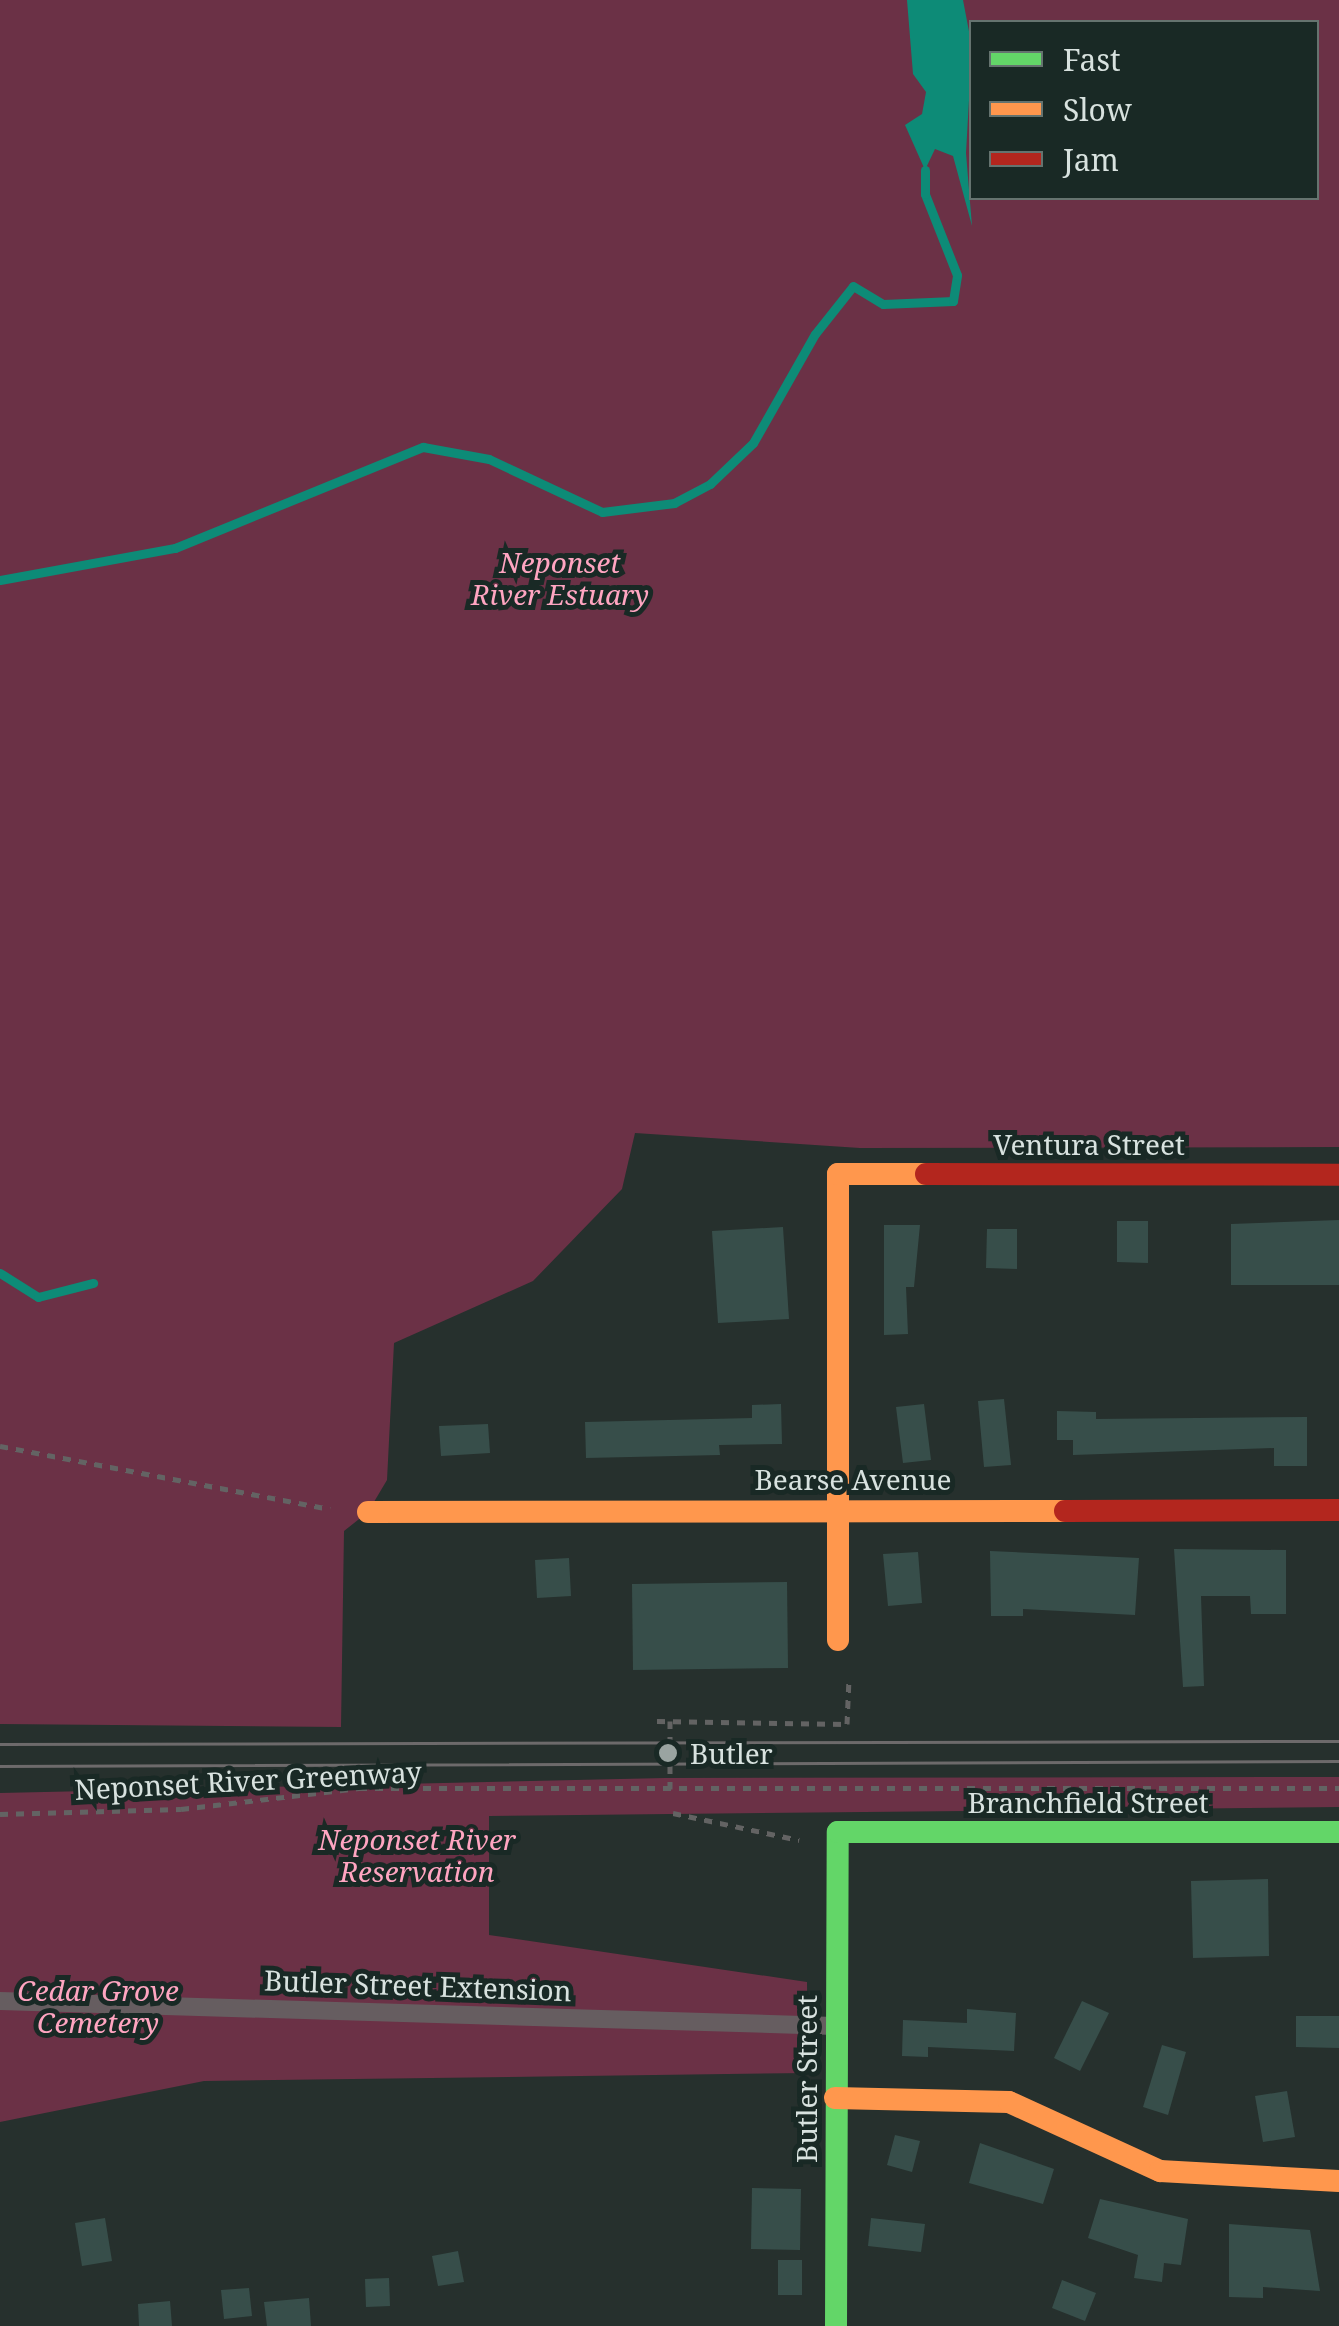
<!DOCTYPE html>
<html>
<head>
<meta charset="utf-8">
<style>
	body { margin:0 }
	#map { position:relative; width:1339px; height:2326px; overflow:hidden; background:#26302d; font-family:"Noto Serif",serif }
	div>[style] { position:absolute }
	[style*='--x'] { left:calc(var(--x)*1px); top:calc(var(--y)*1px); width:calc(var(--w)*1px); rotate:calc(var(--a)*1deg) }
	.green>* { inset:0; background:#6b3146 }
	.water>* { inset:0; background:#0d8b77 }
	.stream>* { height:9px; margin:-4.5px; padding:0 4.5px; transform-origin:4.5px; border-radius:4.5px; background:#0d8b77 }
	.building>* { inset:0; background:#374e4a }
	.path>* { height:5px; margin-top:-2.5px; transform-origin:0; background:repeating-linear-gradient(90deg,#636363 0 8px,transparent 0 16px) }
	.lane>* { height:18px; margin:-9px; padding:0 9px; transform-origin:9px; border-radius:9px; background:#665d60 }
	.fast>* { height:22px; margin:-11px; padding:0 11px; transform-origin:11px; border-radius:11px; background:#63d668 }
	.slow>* { height:22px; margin:-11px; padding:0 11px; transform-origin:11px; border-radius:11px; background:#ff974d }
	.jam>* { height:22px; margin:-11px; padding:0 11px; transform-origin:11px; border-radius:11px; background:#b3261e }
	.tram>* { height:2.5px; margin:-1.25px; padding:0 1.25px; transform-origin:1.25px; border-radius:1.25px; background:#6d6a6b }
	.dots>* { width:28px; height:28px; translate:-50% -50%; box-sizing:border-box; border:5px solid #192925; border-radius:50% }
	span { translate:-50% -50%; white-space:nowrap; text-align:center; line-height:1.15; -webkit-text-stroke:10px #192925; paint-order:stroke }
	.park-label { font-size:28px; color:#ffa5c1; font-style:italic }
	.street-label { font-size:28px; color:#d8e2df }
	.poi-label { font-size:28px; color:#d8e2df }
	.left { translate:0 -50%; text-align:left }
	.legend { position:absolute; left:969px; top:20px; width:350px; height:180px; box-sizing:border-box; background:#192925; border:2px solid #65736f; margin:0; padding:12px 18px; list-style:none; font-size:30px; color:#d8e2df }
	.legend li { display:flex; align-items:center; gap:20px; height:50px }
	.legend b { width:50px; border:2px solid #65736f }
</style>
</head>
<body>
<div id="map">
	<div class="green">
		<i style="clip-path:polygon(evenodd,0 0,1339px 0,1339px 1147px,860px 1148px,635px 1133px,622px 1189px,533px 1281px,394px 1343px,387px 1480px,368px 1512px,344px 1531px,341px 1727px,0 1724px,0 0,972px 22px,1316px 22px,1316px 198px,972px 198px,972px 22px)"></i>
		<i style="clip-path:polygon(1339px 1777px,1339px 1807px,489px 1816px,489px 1935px,807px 1982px,808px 2073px,204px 2081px,0 2122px,0 1793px,665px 1778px)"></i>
	</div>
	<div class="water">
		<i style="clip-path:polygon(907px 0,963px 0,972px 47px,966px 153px,972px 226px,953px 156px,935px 149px,925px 170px,905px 125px,922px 114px,926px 92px,913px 74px)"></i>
	</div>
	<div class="stream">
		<i style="--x:0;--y:580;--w:178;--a:-10.4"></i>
		<i style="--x:175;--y:548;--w:268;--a:-22.2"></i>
		<i style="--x:423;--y:447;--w:67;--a:10.3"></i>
		<i style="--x:489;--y:459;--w:125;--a:25.1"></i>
		<i style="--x:602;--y:512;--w:73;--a:-7.1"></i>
		<i style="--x:674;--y:503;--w:41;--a:-27.8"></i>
		<i style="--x:710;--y:484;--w:59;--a:-43.6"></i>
		<i style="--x:753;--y:443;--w:125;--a:-60.4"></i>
		<i style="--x:815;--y:334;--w:61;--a:-51.6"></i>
		<i style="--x:853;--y:286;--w:35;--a:31"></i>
		<i style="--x:883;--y:304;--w:70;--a:-2.5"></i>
		<i style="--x:953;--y:301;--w:26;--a:-81"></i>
		<i style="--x:957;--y:275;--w:87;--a:-111.6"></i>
		<i style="--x:925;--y:194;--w:24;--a:-90"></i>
		<i style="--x:0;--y:1273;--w:45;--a:32.3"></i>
		<i style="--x:38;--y:1297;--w:57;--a:-14.3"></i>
	</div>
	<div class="building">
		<i style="clip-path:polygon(1339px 1220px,1339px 1285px,1231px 1285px,1231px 1224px)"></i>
		<i style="clip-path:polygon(1117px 1221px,1148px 1221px,1148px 1263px,1117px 1262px)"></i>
		<i style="clip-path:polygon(884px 1225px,920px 1225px,914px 1287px,906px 1287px,908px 1334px,884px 1335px)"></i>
		<i style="clip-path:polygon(783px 1227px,789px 1319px,718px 1323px,712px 1231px)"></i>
		<i style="clip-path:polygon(987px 1229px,1017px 1229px,1017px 1269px,986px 1268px)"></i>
		<i style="clip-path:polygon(1004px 1399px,1011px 1465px,984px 1467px,978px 1401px)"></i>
		<i style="clip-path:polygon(781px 1404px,782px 1444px,719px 1445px,720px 1455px,586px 1458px,585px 1422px,752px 1418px,752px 1405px)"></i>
		<i style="clip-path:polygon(924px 1404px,931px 1460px,903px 1463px,896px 1407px)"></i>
		<i style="clip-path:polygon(1057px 1411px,1096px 1412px,1096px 1419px,1307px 1417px,1307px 1466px,1274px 1466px,1274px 1448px,1073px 1455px,1073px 1440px,1057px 1440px)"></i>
		<i style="clip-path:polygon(488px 1424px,490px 1453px,441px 1456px,439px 1426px)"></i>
		<i style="clip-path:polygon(1174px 1549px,1286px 1550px,1286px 1614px,1251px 1614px,1250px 1596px,1201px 1596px,1204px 1686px,1183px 1687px)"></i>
		<i style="clip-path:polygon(990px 1551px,1139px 1558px,1135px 1615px,1023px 1609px,1023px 1616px,991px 1616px)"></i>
		<i style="clip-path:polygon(918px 1552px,922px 1603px,888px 1606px,883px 1554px)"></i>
		<i style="clip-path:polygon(569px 1558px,571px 1596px,537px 1598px,535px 1560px)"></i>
		<i style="clip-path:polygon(787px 1582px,788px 1668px,633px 1670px,632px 1584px)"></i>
		<i style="clip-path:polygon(1268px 1879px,1269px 1956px,1193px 1958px,1191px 1881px)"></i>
		<i style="clip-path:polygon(1082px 2001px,1109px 2013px,1080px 2071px,1054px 2058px)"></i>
		<i style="clip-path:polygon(967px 2009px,1016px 2013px,1014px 2051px,928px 2047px,928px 2057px,902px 2056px,903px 2020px,967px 2023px)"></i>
		<i style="clip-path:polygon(1296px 2016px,1339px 2016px,1339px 2048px,1296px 2047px)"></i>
		<i style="clip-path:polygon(1162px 2045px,1186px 2052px,1168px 2115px,1143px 2107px)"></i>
		<i style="clip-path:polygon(1287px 2091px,1295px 2137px,1263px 2142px,1255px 2096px)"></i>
		<i style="clip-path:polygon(895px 2135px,920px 2141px,912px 2172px,887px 2165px)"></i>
		<i style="clip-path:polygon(980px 2143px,1054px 2169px,1043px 2204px,969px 2183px)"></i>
		<i style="clip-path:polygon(752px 2188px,801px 2189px,800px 2250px,751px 2249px)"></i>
		<i style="clip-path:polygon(1100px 2199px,1188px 2219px,1181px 2265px,1164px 2263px,1162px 2282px,1134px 2278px,1138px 2255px,1088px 2238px)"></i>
		<i style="clip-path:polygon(105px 2218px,112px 2261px,82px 2266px,75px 2223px)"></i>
		<i style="clip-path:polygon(871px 2218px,925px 2224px,921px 2252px,868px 2246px)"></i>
		<i style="clip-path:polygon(1229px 2224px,1310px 2230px,1320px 2291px,1263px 2287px,1263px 2298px,1229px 2297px)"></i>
		<i style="clip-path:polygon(458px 2251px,464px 2282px,438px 2286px,432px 2256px)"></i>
		<i style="clip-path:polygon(778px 2260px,802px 2260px,802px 2295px,778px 2295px)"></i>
		<i style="clip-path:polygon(389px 2278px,390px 2306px,366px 2307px,365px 2279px)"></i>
		<i style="clip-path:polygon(1062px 2280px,1096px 2293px,1085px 2321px,1052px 2308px)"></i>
		<i style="clip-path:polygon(249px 2288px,252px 2316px,224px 2319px,221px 2290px)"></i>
		<i style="clip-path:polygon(309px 2298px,311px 2326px,267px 2326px,264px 2302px)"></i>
		<i style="clip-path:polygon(170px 2301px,172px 2326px,139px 2326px,138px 2304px)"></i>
	</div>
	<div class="path">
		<i style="--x:0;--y:1446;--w:336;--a:10.8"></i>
		<i style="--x:657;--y:1721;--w:190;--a:0.9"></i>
		<i style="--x:847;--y:1724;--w:46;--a:-87.5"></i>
		<i style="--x:670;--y:1721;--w:24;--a:90"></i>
		<i style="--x:670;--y:1789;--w:29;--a:-90"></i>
		<i style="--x:673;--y:1813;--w:129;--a:12.1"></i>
		<i style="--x:0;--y:1814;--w:181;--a:-1.6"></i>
		<i style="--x:181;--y:1809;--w:179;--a:-6.7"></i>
		<i style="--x:359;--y:1788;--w:980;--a:0"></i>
	</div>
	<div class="lane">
		<i style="--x:0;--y:2001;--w:835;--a:1.71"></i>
	</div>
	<div class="fast">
		<i style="--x:836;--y:2326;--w:494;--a:-89.8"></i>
		<i style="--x:838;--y:1832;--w:501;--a:0"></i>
	</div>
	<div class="slow">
		<i style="--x:368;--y:1512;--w:697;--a:-0.08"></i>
		<i style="--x:838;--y:1640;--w:466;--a:-90"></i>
		<i style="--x:838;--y:1174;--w:88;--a:0"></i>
		<i style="--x:835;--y:2098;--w:174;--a:1.3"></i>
		<i style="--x:1009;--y:2102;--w:166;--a:24.6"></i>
		<i style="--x:1160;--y:2171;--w:179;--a:3.2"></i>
	</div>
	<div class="jam">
		<i style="--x:926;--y:1174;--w:413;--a:0.1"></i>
		<i style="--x:1065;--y:1511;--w:274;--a:-0.2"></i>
	</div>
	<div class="tram">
		<i style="--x:0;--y:1744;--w:1339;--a:-0.13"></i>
		<i style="--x:0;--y:1766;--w:1339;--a:-0.21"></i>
	</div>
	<div class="dots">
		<i style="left:668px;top:1753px;background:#9aa4a1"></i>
	</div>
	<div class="park-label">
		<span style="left:560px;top:578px">Neponset<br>River Estuary</span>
		<span style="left:417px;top:1855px">Neponset River<br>Reservation</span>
		<span style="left:98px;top:2006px">Cedar Grove<br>Cemetery</span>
	</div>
	<div class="street-label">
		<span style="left:1089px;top:1144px">Ventura Street</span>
		<span style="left:853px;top:1479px">Bearse Avenue</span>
		<span style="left:248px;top:1780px;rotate:-3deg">Neponset River Greenway</span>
		<span style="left:1088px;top:1802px">Branchfield Street</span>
		<span style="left:418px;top:1985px;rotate:2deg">Butler Street Extension</span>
		<span style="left:806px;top:2079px;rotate:-90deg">Butler Street</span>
	</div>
	<div class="poi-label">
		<span class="left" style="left:690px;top:1753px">Butler</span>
	</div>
	<ul class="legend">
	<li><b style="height:12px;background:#63d668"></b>Fast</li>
	<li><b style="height:12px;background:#ff974d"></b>Slow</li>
	<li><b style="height:12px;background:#b3261e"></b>Jam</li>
	</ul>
</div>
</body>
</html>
